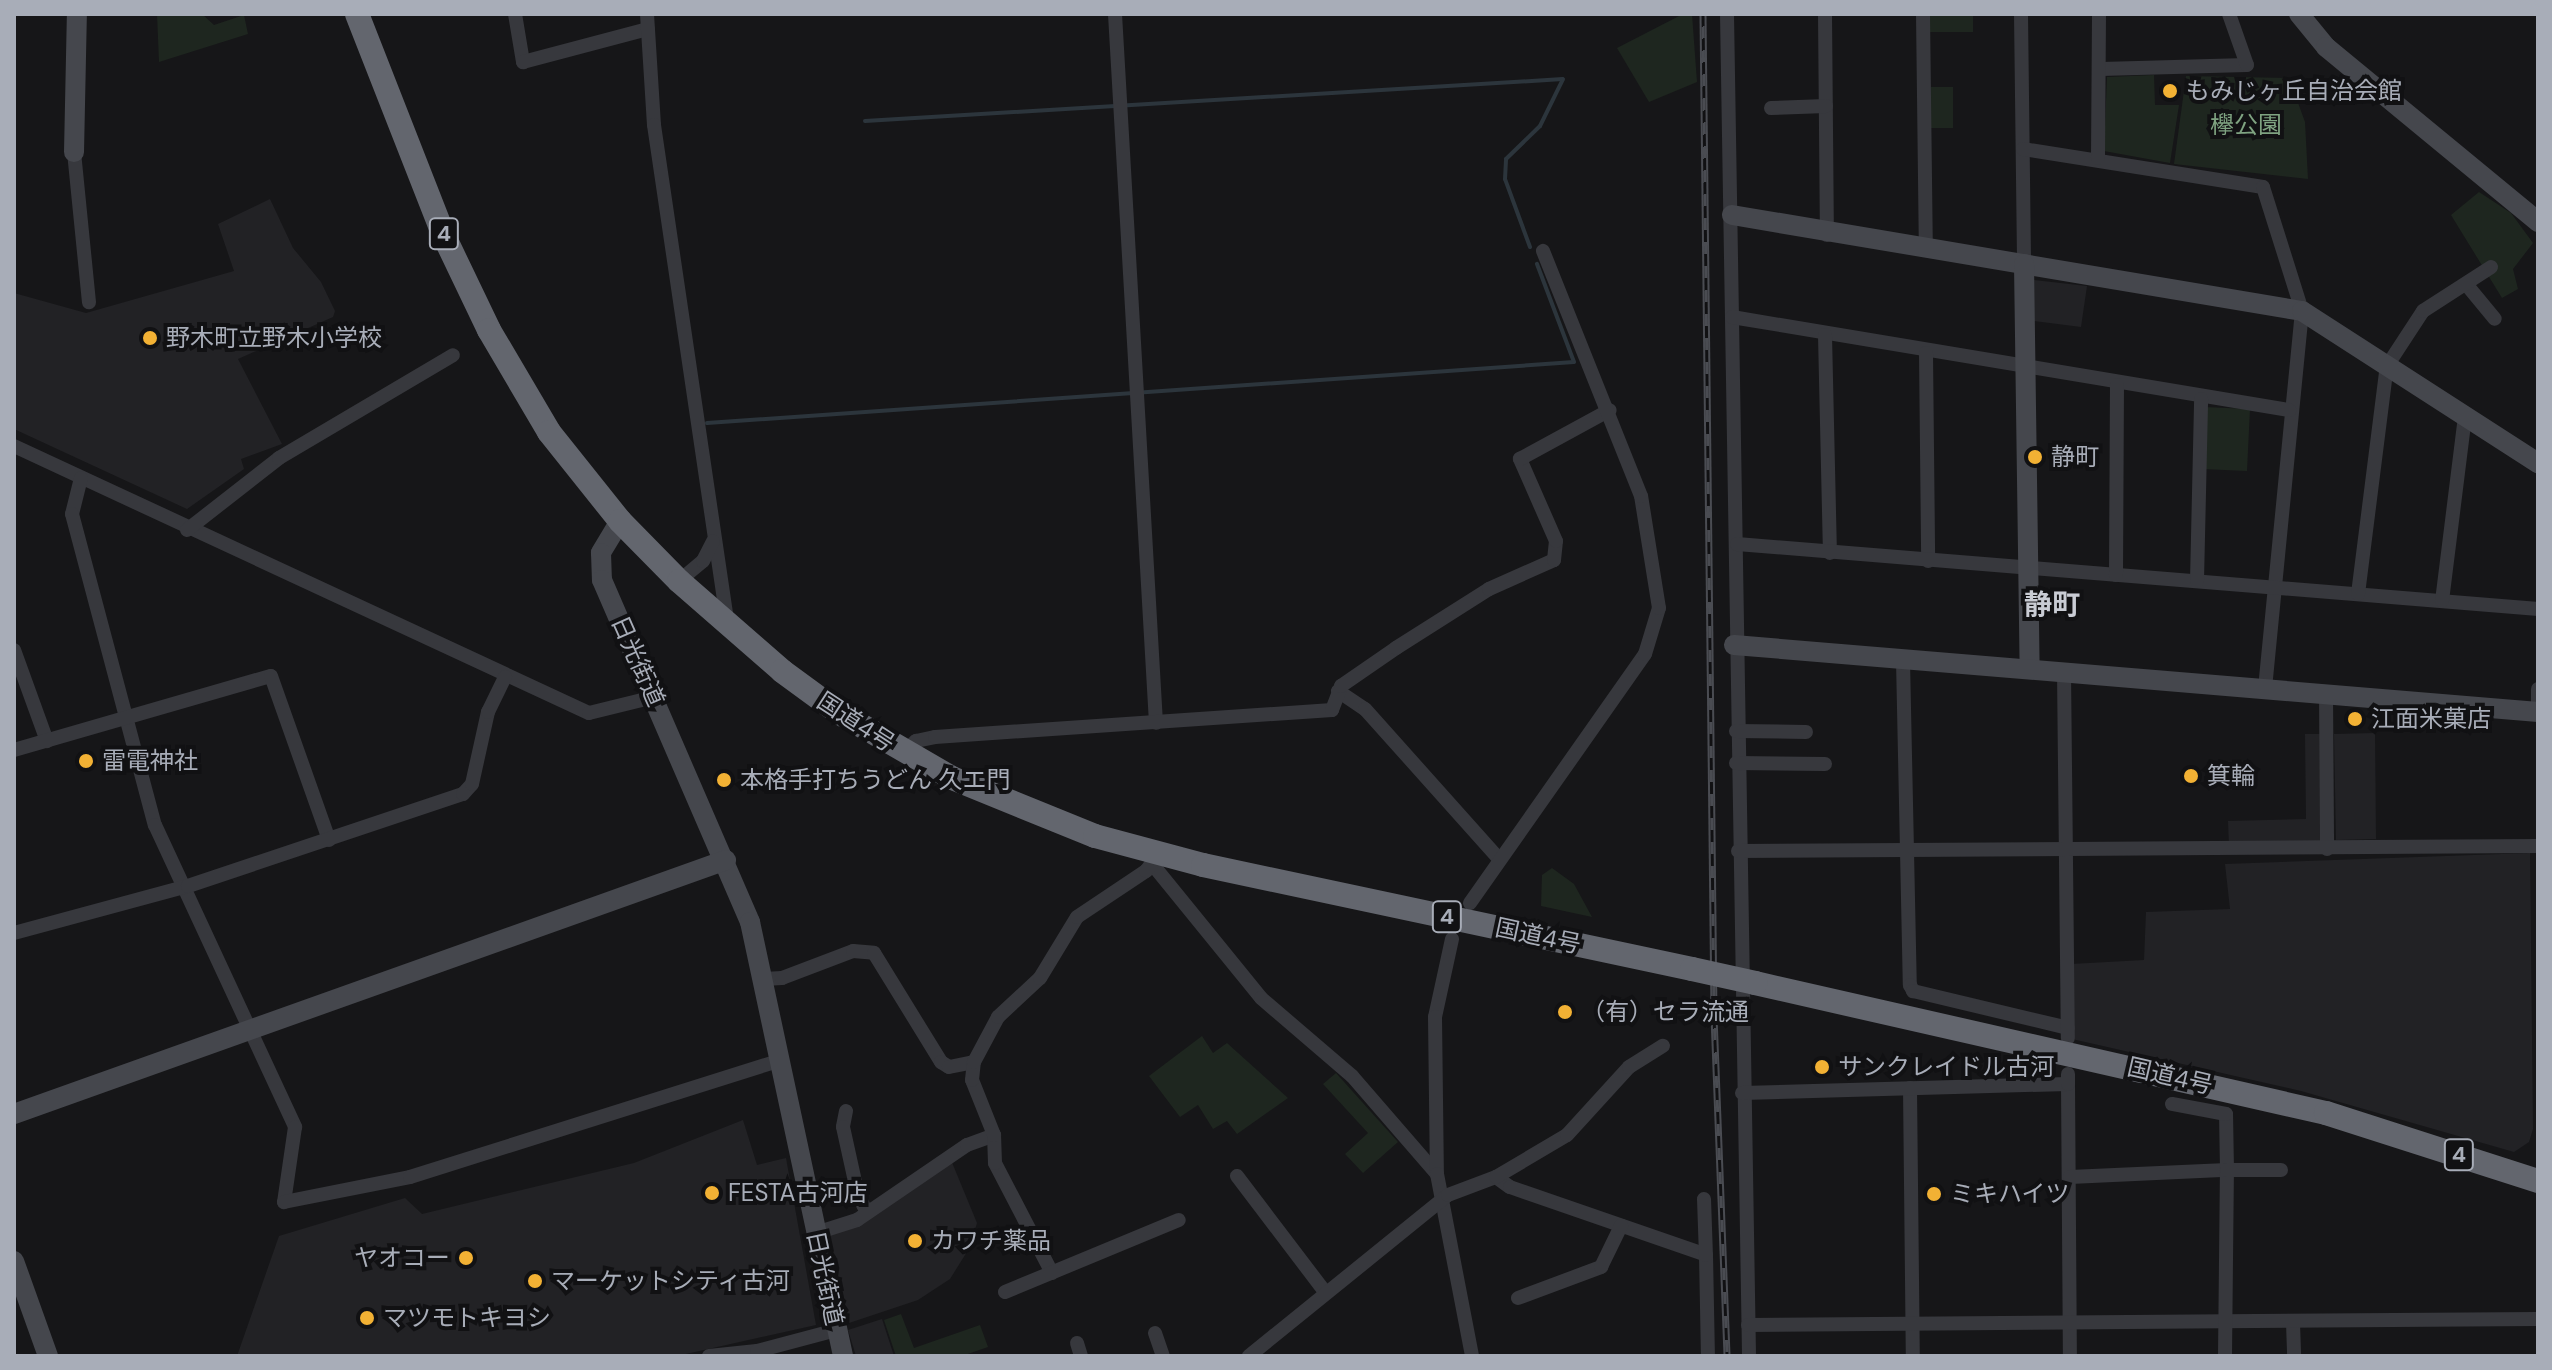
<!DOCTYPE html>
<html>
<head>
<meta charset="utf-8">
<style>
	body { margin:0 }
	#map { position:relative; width:2552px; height:1370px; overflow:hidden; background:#161618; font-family:"DM Sans","Noto Sans JP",sans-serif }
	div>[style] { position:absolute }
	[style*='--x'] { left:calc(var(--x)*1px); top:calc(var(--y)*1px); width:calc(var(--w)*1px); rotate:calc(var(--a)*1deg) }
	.built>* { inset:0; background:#222225 }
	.green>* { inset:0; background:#1e261f }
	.stream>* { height:4px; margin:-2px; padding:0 2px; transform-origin:2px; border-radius:2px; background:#2c353c }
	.street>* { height:14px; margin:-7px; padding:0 7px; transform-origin:7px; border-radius:7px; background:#37383d }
	.secondary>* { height:20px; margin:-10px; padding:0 10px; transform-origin:10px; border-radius:10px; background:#45474d }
	.highway>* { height:24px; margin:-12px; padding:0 12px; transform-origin:12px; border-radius:12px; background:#63666e }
	.rail>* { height:7px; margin-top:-3.5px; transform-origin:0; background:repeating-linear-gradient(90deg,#111113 0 12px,#4a4c52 0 24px); box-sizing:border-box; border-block:2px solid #4a4c52 }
	.highway-bridge>* { height:24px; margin:-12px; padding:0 12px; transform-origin:12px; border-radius:12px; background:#63666e }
	.dots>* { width:22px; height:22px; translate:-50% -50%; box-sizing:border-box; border:4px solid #111113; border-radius:50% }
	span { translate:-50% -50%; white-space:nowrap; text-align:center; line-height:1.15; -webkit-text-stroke:8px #111113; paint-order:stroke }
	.shield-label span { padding:2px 6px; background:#111113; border:2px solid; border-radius:6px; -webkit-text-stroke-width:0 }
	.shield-label { font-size:22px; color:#a8adb8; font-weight:700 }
	.poi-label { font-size:24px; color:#a8adb8 }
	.left { translate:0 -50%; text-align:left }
	.right { translate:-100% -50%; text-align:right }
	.park-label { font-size:24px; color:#7fa381 }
	.street-label { font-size:24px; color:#a8adb8 }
	.quarter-label { font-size:28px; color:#c9ccd4; font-weight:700 }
	.frame { position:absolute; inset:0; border:16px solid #a8adb8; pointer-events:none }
</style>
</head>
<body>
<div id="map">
	<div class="built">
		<i style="clip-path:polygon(270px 199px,293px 248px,321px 282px,335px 311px,333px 317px,238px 359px,282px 444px,241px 459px,244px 469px,187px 509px,14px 429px,14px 293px,86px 313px,234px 271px,218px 224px)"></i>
		<i style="clip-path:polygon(2034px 280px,2087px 286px,2081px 327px,2034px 321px)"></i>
		<i style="clip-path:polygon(2375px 733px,2376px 839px,2336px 840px,2334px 734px)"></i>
		<i style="clip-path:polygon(2305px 734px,2320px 734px,2322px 844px,2229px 846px,2228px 821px,2306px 819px)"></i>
		<i style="clip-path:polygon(2530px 853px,2533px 1129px,2529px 1142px,2514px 1152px,2301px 1091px,2072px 1039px,2071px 964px,2144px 960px,2146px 912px,2230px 909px,2225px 864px)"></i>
		<i style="clip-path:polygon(743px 1120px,757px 1165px,786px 1158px,816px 1325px,677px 1356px,237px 1356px,279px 1236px,405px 1198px,422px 1214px,634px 1163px)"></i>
		<i style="clip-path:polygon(951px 1160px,977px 1223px,970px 1247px,950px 1279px,918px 1300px,846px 1324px,829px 1235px)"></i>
		<i style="clip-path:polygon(882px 1319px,894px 1356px,856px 1356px,848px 1330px)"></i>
	</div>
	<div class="green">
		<i style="clip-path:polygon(157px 14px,202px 14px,214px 25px,244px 15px,248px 34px,159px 62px)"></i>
		<i style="clip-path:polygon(1683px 14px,1692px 14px,1697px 82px,1649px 102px,1617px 48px)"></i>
		<i style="clip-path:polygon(1927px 14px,1973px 14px,1973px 32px,1927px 32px)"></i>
		<i style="clip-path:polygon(2154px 75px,2155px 105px,2179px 105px,2170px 163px,2104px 151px,2107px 77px)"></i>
		<i style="clip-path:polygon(2186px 76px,2289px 78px,2305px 122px,2308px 179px,2174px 164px)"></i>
		<i style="clip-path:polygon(1931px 87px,1953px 87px,1953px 128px,1931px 128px)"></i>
		<i style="clip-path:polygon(2479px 192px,2511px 213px,2533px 243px,2513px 269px,2518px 289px,2502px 298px,2451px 215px)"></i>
		<i style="clip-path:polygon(2204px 407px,2250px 409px,2247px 471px,2202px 469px)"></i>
		<i style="clip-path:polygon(1552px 868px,1574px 884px,1592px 917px,1541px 906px,1542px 875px)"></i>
		<i style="clip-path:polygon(1202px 1036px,1213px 1053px,1227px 1043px,1288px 1098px,1237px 1134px,1227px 1121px,1213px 1129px,1198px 1105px,1180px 1117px,1149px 1076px)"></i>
		<i style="clip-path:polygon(1336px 1073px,1398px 1142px,1363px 1173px,1345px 1154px,1368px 1133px,1323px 1084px)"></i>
		<i style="clip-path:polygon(901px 1314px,914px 1348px,980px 1325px,988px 1347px,962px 1356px,896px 1356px,884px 1320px)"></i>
	</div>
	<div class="stream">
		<i style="--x:865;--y:121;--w:699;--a:-3.44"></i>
		<i style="--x:1530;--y:247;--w:72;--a:-110.2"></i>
		<i style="--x:1505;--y:179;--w:20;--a:-87"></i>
		<i style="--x:1506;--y:159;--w:47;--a:-44.1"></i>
		<i style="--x:1540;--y:126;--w:52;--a:-63.9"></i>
		<i style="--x:707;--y:423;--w:869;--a:-4.02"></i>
		<i style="--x:1574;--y:362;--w:105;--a:-110.7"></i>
	</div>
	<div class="street">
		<i style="--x:515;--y:14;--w:49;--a:80.5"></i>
		<i style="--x:523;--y:62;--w:129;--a:-14.8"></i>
		<i style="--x:647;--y:14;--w:111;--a:86.4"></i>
		<i style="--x:654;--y:125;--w:500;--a:81.61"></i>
		<i style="--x:1115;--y:14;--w:710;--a:86.69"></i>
		<i style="--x:1727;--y:14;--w:1342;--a:89.06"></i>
		<i style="--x:1825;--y:14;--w:221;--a:89.5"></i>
		<i style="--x:1923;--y:14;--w:235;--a:89.3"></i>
		<i style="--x:2021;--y:14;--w:250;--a:89.3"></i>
		<i style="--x:2101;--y:69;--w:146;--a:-1.6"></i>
		<i style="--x:2247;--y:65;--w:54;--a:-109.4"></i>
		<i style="--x:1771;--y:108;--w:55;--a:-2.1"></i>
		<i style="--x:2023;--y:149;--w:243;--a:9"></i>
		<i style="--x:2263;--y:187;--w:130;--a:72.5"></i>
		<i style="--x:2302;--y:311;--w:378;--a:95.6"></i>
		<i style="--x:74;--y:152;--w:151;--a:84.3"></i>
		<i style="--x:2098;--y:158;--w:144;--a:-89.6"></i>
		<i style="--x:2466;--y:284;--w:45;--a:50.4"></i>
		<i style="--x:1732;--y:317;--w:565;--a:9.48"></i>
		<i style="--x:1825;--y:335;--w:218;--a:88.7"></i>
		<i style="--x:1926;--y:353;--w:208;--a:89.4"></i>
		<i style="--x:14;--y:446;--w:634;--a:24.91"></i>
		<i style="--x:589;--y:713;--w:67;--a:-13.8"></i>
		<i style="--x:81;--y:478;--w:37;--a:104"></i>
		<i style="--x:72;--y:514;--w:322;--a:75.1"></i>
		<i style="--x:155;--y:825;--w:333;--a:65.1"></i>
		<i style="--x:295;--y:1127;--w:76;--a:98.3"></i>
		<i style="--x:284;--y:1202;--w:128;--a:-11.2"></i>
		<i style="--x:410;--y:1177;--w:388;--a:-17.5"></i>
		<i style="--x:187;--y:530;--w:117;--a:-38"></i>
		<i style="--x:279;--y:458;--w:202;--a:-30.6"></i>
		<i style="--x:1737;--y:544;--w:804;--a:4.64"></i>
		<i style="--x:2116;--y:575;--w:190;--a:-89.7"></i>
		<i style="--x:679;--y:581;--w:31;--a:-40"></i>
		<i style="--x:703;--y:561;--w:22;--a:-63"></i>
		<i style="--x:2197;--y:581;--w:182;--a:-88.7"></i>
		<i style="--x:2358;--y:594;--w:230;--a:-82.8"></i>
		<i style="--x:2387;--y:366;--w:66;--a:-56.8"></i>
		<i style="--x:2423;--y:311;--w:81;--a:-32.9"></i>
		<i style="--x:2442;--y:601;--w:185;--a:-82.9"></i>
		<i style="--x:14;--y:650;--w:97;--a:70.1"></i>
		<i style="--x:1903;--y:660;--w:325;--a:88.8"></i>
		<i style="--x:1910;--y:985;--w:7;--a:63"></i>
		<i style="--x:1913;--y:991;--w:159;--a:13.4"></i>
		<i style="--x:2064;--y:671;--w:367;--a:89.4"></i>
		<i style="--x:2538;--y:689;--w:15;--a:90"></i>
		<i style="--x:1338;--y:691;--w:32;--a:34"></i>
		<i style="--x:1365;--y:709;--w:201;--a:48.2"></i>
		<i style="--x:2326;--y:693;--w:156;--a:89.6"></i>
		<i style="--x:1736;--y:731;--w:70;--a:0.8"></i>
		<i style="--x:14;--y:750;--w:267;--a:-16.1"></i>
		<i style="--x:271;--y:676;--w:174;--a:70.5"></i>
		<i style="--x:903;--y:753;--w:18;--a:-43"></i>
		<i style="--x:916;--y:741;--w:19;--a:-12"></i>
		<i style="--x:935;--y:737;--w:398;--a:-3.9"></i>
		<i style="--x:1332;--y:710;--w:26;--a:-69"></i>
		<i style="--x:1341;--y:686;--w:67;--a:-34.6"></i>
		<i style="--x:1396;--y:648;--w:110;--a:-32.4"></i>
		<i style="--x:1489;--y:589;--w:71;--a:-24"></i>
		<i style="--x:1554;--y:560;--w:19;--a:-84"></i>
		<i style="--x:1556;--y:541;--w:90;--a:-113.7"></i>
		<i style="--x:1520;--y:459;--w:102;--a:-28.6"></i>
		<i style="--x:1736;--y:763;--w:89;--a:0.6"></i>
		<i style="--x:1738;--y:851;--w:800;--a:-0.36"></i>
		<i style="--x:1153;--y:865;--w:171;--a:50.9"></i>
		<i style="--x:1261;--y:998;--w:120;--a:40.6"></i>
		<i style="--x:1352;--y:1076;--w:130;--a:49.1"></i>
		<i style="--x:1470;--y:903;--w:304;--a:-54.9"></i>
		<i style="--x:1645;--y:654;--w:48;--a:-73.1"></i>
		<i style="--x:1659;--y:608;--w:113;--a:-99.1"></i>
		<i style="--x:1641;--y:496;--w:264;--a:-111.8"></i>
		<i style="--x:14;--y:933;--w:180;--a:-15.1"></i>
		<i style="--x:188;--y:886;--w:290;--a:-18.5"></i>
		<i style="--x:463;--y:794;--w:13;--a:-48"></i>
		<i style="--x:472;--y:784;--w:74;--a:-77.5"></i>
		<i style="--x:488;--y:712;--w:39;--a:-64"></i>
		<i style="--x:1452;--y:939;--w:80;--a:102.3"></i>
		<i style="--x:1435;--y:1017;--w:157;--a:89.3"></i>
		<i style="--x:1437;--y:1174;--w:185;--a:79.1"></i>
		<i style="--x:764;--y:979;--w:18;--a:-3"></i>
		<i style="--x:782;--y:978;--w:76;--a:-20.8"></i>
		<i style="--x:853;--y:951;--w:21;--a:5"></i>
		<i style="--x:874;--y:953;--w:128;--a:58.4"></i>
		<i style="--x:941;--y:1062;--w:9;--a:32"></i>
		<i style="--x:949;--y:1067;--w:25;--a:-11"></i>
		<i style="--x:2068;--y:1084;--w:272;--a:89.6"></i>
		<i style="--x:1910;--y:1088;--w:268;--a:89.4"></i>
		<i style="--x:1742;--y:1093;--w:326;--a:-1.6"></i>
		<i style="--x:2068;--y:1084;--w:10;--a:-90"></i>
		<i style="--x:846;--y:1111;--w:16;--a:101"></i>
		<i style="--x:843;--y:1127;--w:70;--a:77.6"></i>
		<i style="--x:858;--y:1195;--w:20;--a:63"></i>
		<i style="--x:1237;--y:1176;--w:146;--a:52.8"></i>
		<i style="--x:1496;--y:1177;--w:17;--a:36"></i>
		<i style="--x:1510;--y:1187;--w:207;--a:19.1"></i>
		<i style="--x:1706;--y:1255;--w:101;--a:88.9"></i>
		<i style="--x:2070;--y:1177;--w:157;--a:-2.6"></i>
		<i style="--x:2227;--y:1170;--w:56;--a:-91"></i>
		<i style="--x:2226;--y:1114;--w:55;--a:-169.5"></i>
		<i style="--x:1704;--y:1199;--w:56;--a:88"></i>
		<i style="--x:816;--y:1233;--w:43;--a:-17.6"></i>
		<i style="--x:857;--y:1220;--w:133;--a:-34.3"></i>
		<i style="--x:967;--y:1145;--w:29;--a:-20"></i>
		<i style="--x:1052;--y:1273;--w:124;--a:-117.4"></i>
		<i style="--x:995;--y:1163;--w:28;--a:-92"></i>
		<i style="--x:994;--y:1135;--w:59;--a:-111.8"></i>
		<i style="--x:972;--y:1080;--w:18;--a:-84"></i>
		<i style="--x:974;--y:1062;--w:51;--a:-61.9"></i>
		<i style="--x:998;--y:1017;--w:57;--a:-42.9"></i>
		<i style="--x:1040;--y:978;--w:71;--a:-58.8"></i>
		<i style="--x:1077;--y:917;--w:83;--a:-33.7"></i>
		<i style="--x:1146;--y:871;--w:20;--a:-53"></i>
		<i style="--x:1005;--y:1292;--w:188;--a:-22.5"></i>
		<i style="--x:1518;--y:1298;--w:89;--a:-20.5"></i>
		<i style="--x:1601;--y:1267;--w:46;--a:-64"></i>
		<i style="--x:2293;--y:1323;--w:33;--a:88"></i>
		<i style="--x:1748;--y:1325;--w:790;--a:-0.44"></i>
		<i style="--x:1155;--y:1333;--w:24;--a:71"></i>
		<i style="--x:1077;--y:1343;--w:14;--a:73"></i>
		<i style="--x:709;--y:1356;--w:48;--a:-5.9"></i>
		<i style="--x:757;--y:1351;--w:82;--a:-14.9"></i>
		<i style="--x:1249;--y:1356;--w:256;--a:-39"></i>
		<i style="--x:1448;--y:1195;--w:51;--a:-20.6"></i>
		<i style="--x:1496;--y:1177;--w:82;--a:-30.6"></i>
		<i style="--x:1567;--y:1135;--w:92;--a:-47.6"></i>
		<i style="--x:1629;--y:1067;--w:40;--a:-32"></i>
		<i style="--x:2225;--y:1356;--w:186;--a:-89.4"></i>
		<i style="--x:2227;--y:1170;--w:54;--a:0"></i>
	</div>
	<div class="secondary">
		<i style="--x:2299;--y:14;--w:43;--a:50.7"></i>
		<i style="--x:2326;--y:47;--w:275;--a:39.5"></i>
		<i style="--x:74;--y:152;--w:138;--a:-88.8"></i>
		<i style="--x:1732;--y:215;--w:578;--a:9.56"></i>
		<i style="--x:2302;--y:311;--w:281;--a:32.8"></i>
		<i style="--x:2024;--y:264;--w:405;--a:89.2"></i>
		<i style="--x:620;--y:521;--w:37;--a:121"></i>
		<i style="--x:601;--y:553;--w:27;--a:88"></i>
		<i style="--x:602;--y:580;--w:373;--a:66.6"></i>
		<i style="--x:750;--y:922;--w:444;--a:77.9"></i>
		<i style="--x:1734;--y:645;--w:807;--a:4.76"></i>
		<i style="--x:14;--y:1114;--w:756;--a:-19.63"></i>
		<i style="--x:14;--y:1261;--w:101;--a:70.3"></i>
	</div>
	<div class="highway">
		<i style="--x:357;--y:14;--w:238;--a:68.6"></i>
		<i style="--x:444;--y:236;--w:104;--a:64.4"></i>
		<i style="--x:489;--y:330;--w:118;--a:59.5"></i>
		<i style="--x:549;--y:432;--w:114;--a:51.4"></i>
		<i style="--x:620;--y:521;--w:84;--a:45.5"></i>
		<i style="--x:679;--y:581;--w:137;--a:41.1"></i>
		<i style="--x:782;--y:671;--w:69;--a:36.2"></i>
		<i style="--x:838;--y:712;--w:132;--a:30.1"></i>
		<i style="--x:952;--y:778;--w:154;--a:22.1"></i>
		<i style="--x:1095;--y:836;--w:112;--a:15"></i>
		<i style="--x:1203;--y:865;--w:500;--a:12"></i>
		<i style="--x:1755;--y:983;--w:586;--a:12.83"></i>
		<i style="--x:2326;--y:1113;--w:223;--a:17.8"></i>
	</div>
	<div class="rail">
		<i style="--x:1703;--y:14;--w:1002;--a:89.37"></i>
		<i style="--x:1714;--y:1016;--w:340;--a:87.8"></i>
	</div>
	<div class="highway-bridge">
		<i style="--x:1692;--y:969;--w:65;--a:12.5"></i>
	</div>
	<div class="dots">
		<i style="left:2170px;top:91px;background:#f2b134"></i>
		<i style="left:150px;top:338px;background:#f2b134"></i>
		<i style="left:2035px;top:457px;background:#f2b134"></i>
		<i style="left:2355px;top:719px;background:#f2b134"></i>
		<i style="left:86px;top:761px;background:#f2b134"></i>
		<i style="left:2191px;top:776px;background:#f2b134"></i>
		<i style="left:724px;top:780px;background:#f2b134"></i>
		<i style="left:1565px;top:1012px;background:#f2b134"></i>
		<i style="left:1822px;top:1067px;background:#f2b134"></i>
		<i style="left:712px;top:1193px;background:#f2b134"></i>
		<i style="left:1934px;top:1194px;background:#f2b134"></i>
		<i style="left:915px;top:1241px;background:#f2b134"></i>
		<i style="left:466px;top:1258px;background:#f2b134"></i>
		<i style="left:535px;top:1281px;background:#f2b134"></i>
		<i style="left:367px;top:1318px;background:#f2b134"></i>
	</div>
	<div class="shield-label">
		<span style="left:444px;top:234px">4</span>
		<span style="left:1447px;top:917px">4</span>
		<span style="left:2459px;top:1155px">4</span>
	</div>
	<div class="poi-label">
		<span class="left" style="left:2186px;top:91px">もみじヶ丘自治会館</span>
		<span class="left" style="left:166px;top:338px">野木町立野木小学校</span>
		<span class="left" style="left:2051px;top:457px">静町</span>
		<span class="left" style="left:2371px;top:719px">江面米菓店</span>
		<span class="left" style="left:102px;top:761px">雷電神社</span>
		<span class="left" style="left:2207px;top:776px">箕輪</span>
		<span class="left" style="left:740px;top:780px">本格手打ちうどん 久エ門</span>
		<span class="left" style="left:1581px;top:1012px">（有）セラ流通</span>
		<span class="left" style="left:1838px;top:1067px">サンクレイドル古河</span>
		<span class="left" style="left:728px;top:1193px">FESTA古河店</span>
		<span class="left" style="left:1950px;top:1194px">ミキハイツ</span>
		<span class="left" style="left:931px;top:1241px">カワチ薬品</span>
		<span class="right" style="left:450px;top:1258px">ヤオコー</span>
		<span class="left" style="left:551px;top:1281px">マーケットシティ古河</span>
		<span class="left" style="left:383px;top:1318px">マツモトキヨシ</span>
	</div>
	<div class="park-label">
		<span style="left:2246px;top:125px">欅公園</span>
	</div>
	<div class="street-label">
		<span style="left:638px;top:661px;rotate:66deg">日光街道</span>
		<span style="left:856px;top:722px;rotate:33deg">国道4号</span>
		<span style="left:1538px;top:936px;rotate:12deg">国道4号</span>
		<span style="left:2170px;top:1076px;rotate:13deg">国道4号</span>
		<span style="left:825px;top:1278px;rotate:78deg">日光街道</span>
	</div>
	<div class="quarter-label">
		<span style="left:2052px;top:605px">静町</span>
	</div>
	<div class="frame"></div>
</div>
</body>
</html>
